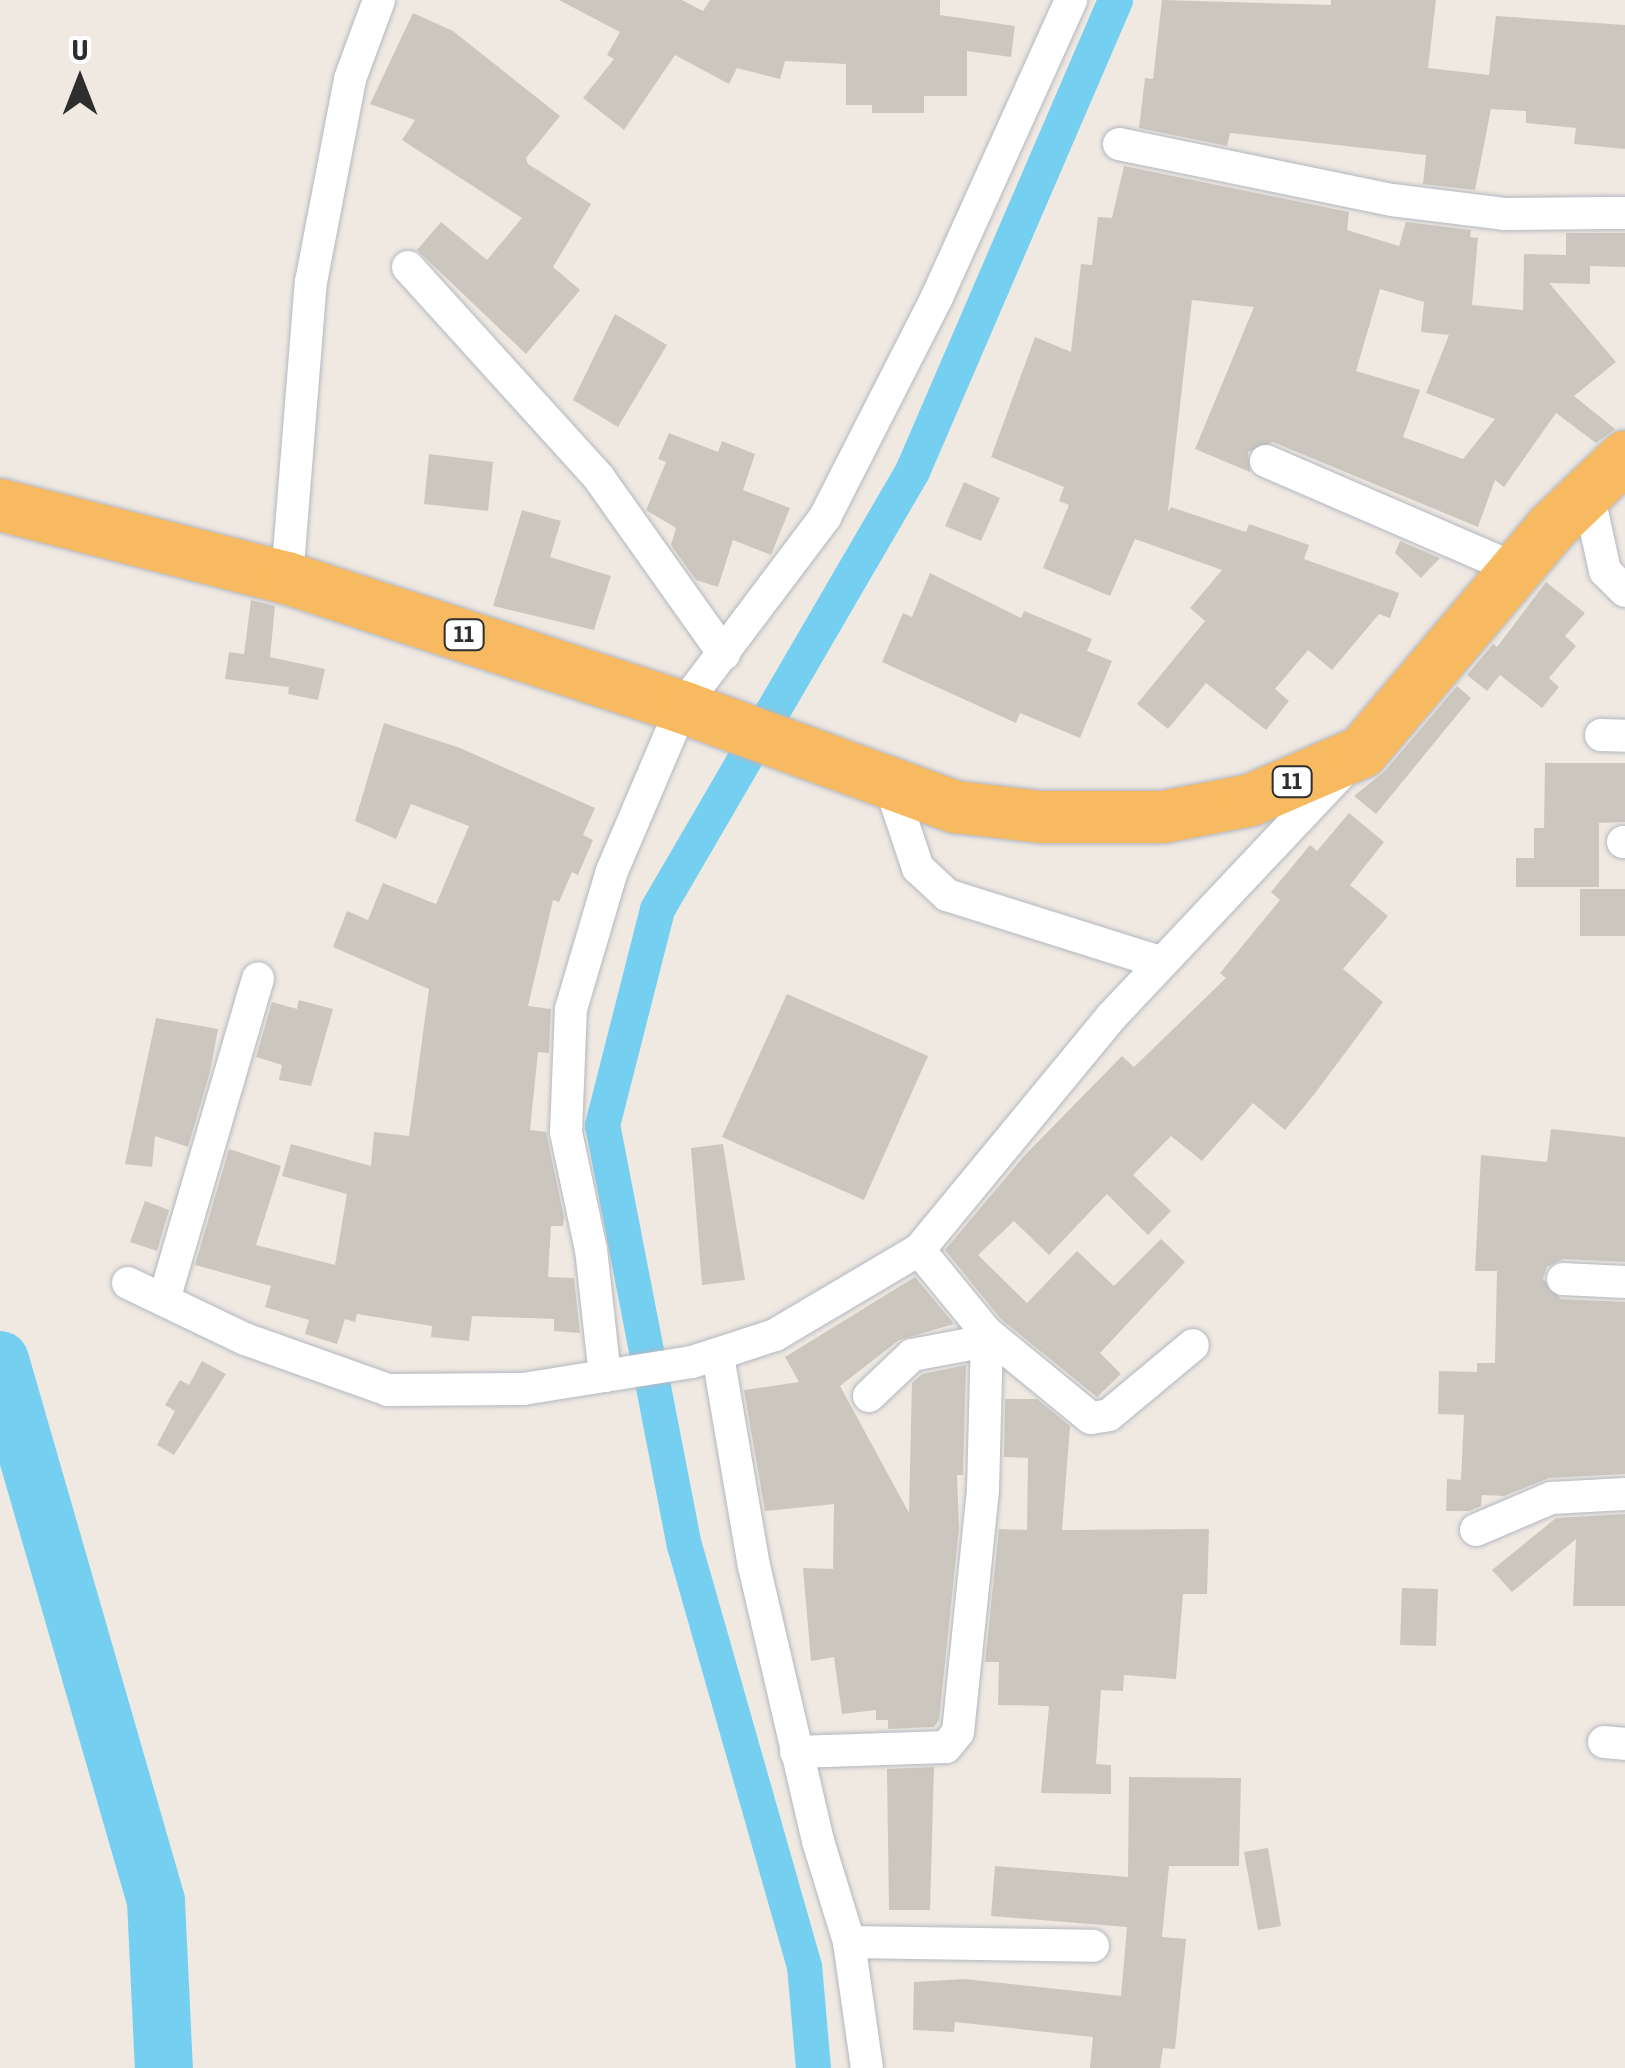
<!DOCTYPE html>
<html>
<head>
<meta charset="utf-8">
<style>
	body { margin:0 }
	#map { position:relative; width:1625px; height:2068px; overflow:hidden; background:#efe9e1; font-family:"Asap Condensed",sans-serif }
	div>[style] { position:absolute }
	[style*='--x'] { left:calc(var(--x)*1px); top:calc(var(--y)*1px); width:calc(var(--w)*1px); rotate:calc(var(--a)*1deg) }
	.canal>* { height:35px; margin:-17.5px; padding:0 17.5px; transform-origin:17.5px; border-radius:17.5px; background:#75cff0 }
	.river>* { height:58px; margin:-29px; padding:0 29px; transform-origin:29px; border-radius:29px; background:#75cff0 }
	.building>* { inset:0; background:#cbc7bf }
	.roads { filter:drop-shadow(0 0 2px #b4b7c1) drop-shadow(0 0 2px #b4b7c1) }
	.minor>* { height:32px; margin:-16px; padding:0 16px; transform-origin:16px; border-radius:16px; background:#fff }
	.trunk>* { height:52px; margin:-26px; padding:0 26px; transform-origin:26px; border-radius:26px; background:#f8ba60 }
	span { translate:-50% -50%; white-space:nowrap; text-align:center; line-height:1.15; -webkit-text-stroke:8px #fff; paint-order:stroke }
	.shield-label span { padding:2px 8px; background:#fff; border:2px solid; border-radius:8px; -webkit-text-stroke-width:0 }
	.shield-label { font-size:22px; color:#2e2e2e; font-weight:700 }
	.north { position:absolute; left:30px; top:30px; width:100px; height:100px; -webkit-text-stroke:8px #fff; paint-order:stroke; rotate:0deg; font-size:28px; font-weight:700; line-height:40px; text-align:center; color:#2e2e2e }
	.north::after { content:''; display:block; margin:auto; width:35px; height:45px; background:#2e2e2e; clip-path:polygon(50% 0,100% 100%,50% 72%,0 100%) }
</style>
</head>
<body>
<div id="map">
	<div class="canal">
		<i style="--x:813;--y:2068;--w:102;--a:-95"></i>
		<i style="--x:804;--y:1966;--w:437;--a:-105.9"></i>
		<i style="--x:684;--y:1546;--w:429;--a:-101"></i>
		<i style="--x:602;--y:1125;--w:223;--a:-75.7"></i>
		<i style="--x:657;--y:909;--w:507;--a:-59.79"></i>
		<i style="--x:912;--y:471;--w:513;--a:-66.68"></i>
	</div>
	<div class="river">
		<i style="--x:0;--y:1360;--w:563;--a:73.91"></i>
		<i style="--x:156;--y:1901;--w:167;--a:87.3"></i>
	</div>
	<div class="building">
		<i style="clip-path:polygon(559px 0,682px 0,703px 11px,710px 0,940px 0,940px 15px,1015px 26px,1011px 57px,967px 51px,967px 96px,924px 96px,924px 113px,872px 113px,872px 105px,846px 105px,846px 64px,785px 61px,780px 79px,737px 68px,729px 84px,675px 55px,624px 130px,583px 98px,614px 59px,607px 55px,620px 32px)"></i>
		<i style="clip-path:polygon(1162px 0,1331px 5px,1331px 0,1436px 0,1428px 68px,1489px 75px,1496px 16px,1625px 25px,1625px 149px,1574px 144px,1576px 128px,1526px 123px,1526px 111px,1491px 109px,1475px 190px,1423px 184px,1426px 155px,1230px 133px,1227px 146px,1139px 128px,1145px 78px,1153px 79px)"></i>
		<i style="clip-path:polygon(413px 13px,453px 31px,560px 116px,526px 158px,528px 164px,591px 204px,553px 267px,580px 290px,526px 354px,417px 250px,441px 222px,487px 260px,522px 218px,402px 140px,415px 120px,370px 104px)"></i>
		<i style="clip-path:polygon(evenodd,1124px 166px,1349px 212px,1347px 230px,1399px 246px,1406px 222px,1471px 230px,1470px 237px,1478px 238px,1472px 305px,1523px 310px,1524px 254px,1566px 255px,1566px 233px,1625px 233px,1625px 267px,1590px 266px,1590px 284px,1549px 283px,1616px 362px,1574px 396px,1615px 429px,1596px 443px,1556px 413px,1504px 487px,1495px 480px,1478px 527px,1273px 442px,1248px 452px,1250px 472px,1195px 449px,1254px 307px,1192px 300px,1168px 512px,1171px 507px,1246px 532px,1249px 524px,1309px 545px,1304px 559px,1399px 593px,1390px 618px,1379px 614px,1332px 670px,1308px 650px,1275px 689px,1289px 701px,1266px 730px,1206px 683px,1168px 729px,1137px 704px,1205px 621px,1190px 608px,1222px 570px,1135px 539px,1110px 596px,1043px 568px,1069px 505px,1059px 501px,1064px 487px,991px 457px,1035px 337px,1071px 352px,1081px 264px,1092px 265px,1098px 217px,1112px 218px,1124px 166px,1380px 289px,1424px 302px,1421px 332px,1449px 335px,1426px 393px,1495px 419px,1463px 459px,1403px 437px,1420px 390px,1356px 371px,1380px 289px)"></i>
		<i style="clip-path:polygon(615px 314px,667px 345px,618px 427px,573px 400px)"></i>
		<i style="clip-path:polygon(669px 433px,718px 452px,722px 441px,755px 454px,743px 490px,790px 508px,771px 555px,733px 540px,718px 587px,696px 580px,671px 545px,676px 528px,646px 510px,666px 462px,658px 459px)"></i>
		<i style="clip-path:polygon(429px 454px,493px 462px,488px 511px,424px 504px)"></i>
		<i style="clip-path:polygon(964px 482px,1000px 498px,981px 541px,945px 526px)"></i>
		<i style="clip-path:polygon(522px 510px,561px 521px,550px 557px,611px 576px,594px 630px,493px 606px)"></i>
		<i style="clip-path:polygon(1400px 541px,1440px 558px,1421px 578px,1395px 553px)"></i>
		<i style="clip-path:polygon(930px 573px,1021px 618px,1024px 611px,1092px 639px,1087px 651px,1112px 661px,1080px 738px,1020px 713px,1016px 723px,882px 662px,903px 613px,912px 617px)"></i>
		<i style="clip-path:polygon(1546px 582px,1585px 613px,1565px 636px,1576px 646px,1549px 678px,1559px 687px,1542px 708px,1500px 675px,1487px 691px,1467px 675px,1493px 644px,1497px 647px)"></i>
		<i style="clip-path:polygon(251px 600px,275px 606px,270px 657px,325px 669px,318px 700px,288px 694px,289px 687px,225px 679px,229px 652px,244px 654px)"></i>
		<i style="clip-path:polygon(1457px 686px,1471px 698px,1376px 814px,1354px 796px,1385px 771px)"></i>
		<i style="clip-path:polygon(384px 723px,460px 748px,595px 808px,583px 835px,593px 840px,578px 875px,572px 872px,559px 902px,553px 900px,528px 1006px,551px 1009px,549px 1053px,538px 1052px,530px 1130px,546px 1132px,564px 1217px,563px 1226px,551px 1226px,548px 1277px,574px 1278px,580px 1333px,554px 1331px,554px 1319px,472px 1316px,469px 1341px,431px 1337px,432px 1326px,357px 1314px,355px 1322px,345px 1319px,337px 1344px,305px 1334px,309px 1320px,265px 1307px,271px 1286px,195px 1265px,229px 1149px,281px 1166px,256px 1245px,335px 1265px,347px 1194px,282px 1176px,291px 1144px,371px 1166px,374px 1132px,409px 1136px,429px 989px,333px 947px,347px 911px,368px 920px,383px 883px,436px 904px,469px 826px,411px 804px,396px 839px,355px 821px)"></i>
		<i style="clip-path:polygon(1545px 763px,1625px 763px,1625px 822px,1599px 823px,1599px 887px,1516px 887px,1516px 858px,1534px 858px,1534px 828px,1544px 828px)"></i>
		<i style="clip-path:polygon(1349px 813px,1384px 842px,1350px 885px,1388px 916px,1343px 969px,1383px 1002px,1316px 1092px,1285px 1130px,1253px 1103px,1202px 1161px,1171px 1136px,1133px 1175px,1171px 1211px,1148px 1235px,1107px 1194px,1049px 1255px,1014px 1221px,978px 1255px,1027px 1303px,1077px 1251px,1114px 1286px,1161px 1239px,1185px 1262px,1100px 1353px,1121px 1374px,1097px 1397px,1001px 1319px,945px 1250px,1024px 1156px,1122px 1056px,1134px 1067px,1226px 978px,1220px 973px,1280px 900px,1271px 892px,1310px 845px,1317px 851px)"></i>
		<i style="clip-path:polygon(1580px 889px,1625px 889px,1625px 936px,1580px 936px)"></i>
		<i style="clip-path:polygon(787px 994px,928px 1056px,864px 1200px,722px 1137px)"></i>
		<i style="clip-path:polygon(299px 1000px,333px 1009px,311px 1086px,279px 1080px,282px 1065px,256px 1057px,272px 1002px,297px 1009px)"></i>
		<i style="clip-path:polygon(156px 1018px,218px 1029px,210px 1072px,188px 1147px,155px 1136px,152px 1167px,125px 1164px)"></i>
		<i style="clip-path:polygon(1551px 1129px,1625px 1137px,1625px 1262px,1563px 1259px,1547px 1267px,1543px 1279px,1561px 1299px,1625px 1302px,1625px 1474px,1549px 1478px,1504px 1496px,1482px 1495px,1481px 1506px,1469px 1511px,1446px 1511px,1447px 1479px,1461px 1480px,1464px 1415px,1438px 1414px,1439px 1371px,1477px 1372px,1477px 1363px,1495px 1363px,1497px 1271px,1475px 1271px,1481px 1155px,1547px 1162px)"></i>
		<i style="clip-path:polygon(723px 1144px,745px 1280px,702px 1285px,691px 1148px)"></i>
		<i style="clip-path:polygon(145px 1201px,169px 1210px,157px 1251px,130px 1242px)"></i>
		<i style="clip-path:polygon(915px 1277px,954px 1324px,899px 1340px,840px 1386px,909px 1513px,912px 1383px,922px 1374px,966px 1365px,963px 1475px,957px 1475px,959px 1528px,939px 1720px,934px 1727px,888px 1729px,888px 1720px,876px 1720px,876px 1710px,842px 1714px,834px 1657px,811px 1661px,803px 1568px,833px 1569px,834px 1504px,765px 1511px,744px 1390px,799px 1382px,785px 1357px)"></i>
		<i style="clip-path:polygon(202px 1361px,226px 1374px,174px 1455px,157px 1445px,175px 1411px,165px 1405px,180px 1380px,189px 1385px)"></i>
		<i style="clip-path:polygon(1005px 1399px,1037px 1399px,1070px 1426px,1062px 1530px,1209px 1529px,1207px 1594px,1183px 1594px,1176px 1679px,1124px 1675px,1123px 1691px,1101px 1690px,1096px 1764px,1111px 1765px,1111px 1794px,1041px 1793px,1049px 1706px,998px 1705px,999px 1662px,985px 1662px,999px 1529px,1027px 1530px,1028px 1458px,1004px 1457px)"></i>
		<i style="clip-path:polygon(1625px 1514px,1625px 1606px,1573px 1606px,1576px 1539px,1512px 1592px,1492px 1570px,1556px 1518px)"></i>
		<i style="clip-path:polygon(1402px 1588px,1438px 1589px,1436px 1646px,1400px 1645px)"></i>
		<i style="clip-path:polygon(934px 1767px,930px 1910px,889px 1910px,887px 1769px)"></i>
		<i style="clip-path:polygon(1129px 1777px,1241px 1778px,1239px 1866px,1169px 1866px,1162px 1937px,1186px 1939px,1175px 2049px,1163px 2048px,1160px 2068px,1090px 2068px,1093px 2037px,955px 2022px,954px 2032px,913px 2030px,914px 1982px,965px 1979px,1121px 1996px,1127px 1927px,991px 1916px,995px 1866px,1128px 1877px)"></i>
		<i style="clip-path:polygon(1268px 1848px,1281px 1926px,1258px 1930px,1244px 1852px)"></i>
	</div>
	<div class="roads">
		<div class="minor">
			<i style="--x:1119;--y:144;--w:279;--a:11.6"></i>
			<i style="--x:1392;--y:200;--w:113;--a:7.1"></i>
			<i style="--x:1504;--y:214;--w:121;--a:-0.5"></i>
			<i style="--x:408;--y:267;--w:285;--a:47.8"></i>
			<i style="--x:599;--y:478;--w:216;--a:54.6"></i>
			<i style="--x:1266;--y:461;--w:272;--a:23.4"></i>
			<i style="--x:1588;--y:493;--w:80;--a:77.7"></i>
			<i style="--x:1605;--y:571;--w:28;--a:45"></i>
			<i style="--x:287;--y:578;--w:297;--a:-85.4"></i>
			<i style="--x:311;--y:282;--w:207;--a:-79.1"></i>
			<i style="--x:350;--y:79;--w:84;--a:-69.8"></i>
			<i style="--x:1601;--y:735;--w:24;--a:2"></i>
			<i style="--x:890;--y:785;--w:88;--a:71.4"></i>
			<i style="--x:918;--y:868;--w:40;--a:43"></i>
			<i style="--x:947;--y:895;--w:223;--a:17.5"></i>
			<i style="--x:1623;--y:842;--w:2;--a:0"></i>
			<i style="--x:1563;--y:1279;--w:62;--a:2.8"></i>
			<i style="--x:128;--y:1283;--w:130;--a:25.6"></i>
			<i style="--x:245;--y:1339;--w:152;--a:19.6"></i>
			<i style="--x:388;--y:1390;--w:135;--a:-0.4"></i>
			<i style="--x:523;--y:1389;--w:171;--a:-9.1"></i>
			<i style="--x:692;--y:1362;--w:87;--a:-18"></i>
			<i style="--x:775;--y:1335;--w:167;--a:-30.6"></i>
			<i style="--x:919;--y:1250;--w:303;--a:-50.5"></i>
			<i style="--x:1112;--y:1016;--w:340;--a:-46.7"></i>
			<i style="--x:164;--y:1300;--w:335;--a:-73.7"></i>
			<i style="--x:987;--y:1333;--w:134;--a:39.3"></i>
			<i style="--x:1091;--y:1418;--w:18;--a:-9"></i>
			<i style="--x:1109;--y:1415;--w:109;--a:-39.8"></i>
			<i style="--x:718;--y:1356;--w:213;--a:80.3"></i>
			<i style="--x:754;--y:1566;--w:282;--a:76.9"></i>
			<i style="--x:818;--y:1841;--w:106;--a:72.9"></i>
			<i style="--x:849;--y:1942;--w:127;--a:81.9"></i>
			<i style="--x:605;--y:1376;--w:127;--a:-96.3"></i>
			<i style="--x:591;--y:1250;--w:121;--a:-102"></i>
			<i style="--x:566;--y:1132;--w:123;--a:-87.7"></i>
			<i style="--x:571;--y:1009;--w:144;--a:-73.5"></i>
			<i style="--x:612;--y:871;--w:178;--a:-66.9"></i>
			<i style="--x:682;--y:707;--w:238;--a:-53"></i>
			<i style="--x:825;--y:517;--w:247;--a:-63"></i>
			<i style="--x:937;--y:297;--w:326;--a:-65.7"></i>
			<i style="--x:869;--y:1396;--w:59;--a:-43.6"></i>
			<i style="--x:912;--y:1355;--w:76;--a:-10.6"></i>
			<i style="--x:1476;--y:1530;--w:82;--a:-23.1"></i>
			<i style="--x:1551;--y:1498;--w:74;--a:-3.1"></i>
			<i style="--x:1604;--y:1742;--w:21;--a:5"></i>
			<i style="--x:796;--y:1752;--w:150;--a:-1.9"></i>
			<i style="--x:946;--y:1747;--w:19;--a:-51"></i>
			<i style="--x:958;--y:1732;--w:243;--a:-84.1"></i>
			<i style="--x:983;--y:1490;--w:157;--a:-88.5"></i>
			<i style="--x:987;--y:1333;--w:107;--a:-129.3"></i>
			<i style="--x:849;--y:1942;--w:244;--a:0.9"></i>
		</div>
		<div class="trunk">
			<i style="--x:0;--y:505;--w:296;--a:14.3"></i>
			<i style="--x:287;--y:578;--w:416;--a:18.1"></i>
			<i style="--x:682;--y:707;--w:292;--a:20.1"></i>
			<i style="--x:956;--y:807;--w:86;--a:6.7"></i>
			<i style="--x:1041;--y:817;--w:122;--a:0"></i>
			<i style="--x:1163;--y:817;--w:90;--a:-10.9"></i>
			<i style="--x:1251;--y:800;--w:121;--a:-23.4"></i>
			<i style="--x:1362;--y:752;--w:293;--a:-49.8"></i>
			<i style="--x:1551;--y:528;--w:103;--a:-43.8"></i>
		</div>
	</div>
	<div class="shield-label">
		<span style="left:464px;top:635px">11</span>
		<span style="left:1292px;top:782px">11</span>
	</div>
	<div class="north">U</div>
</div>
</body>
</html>
